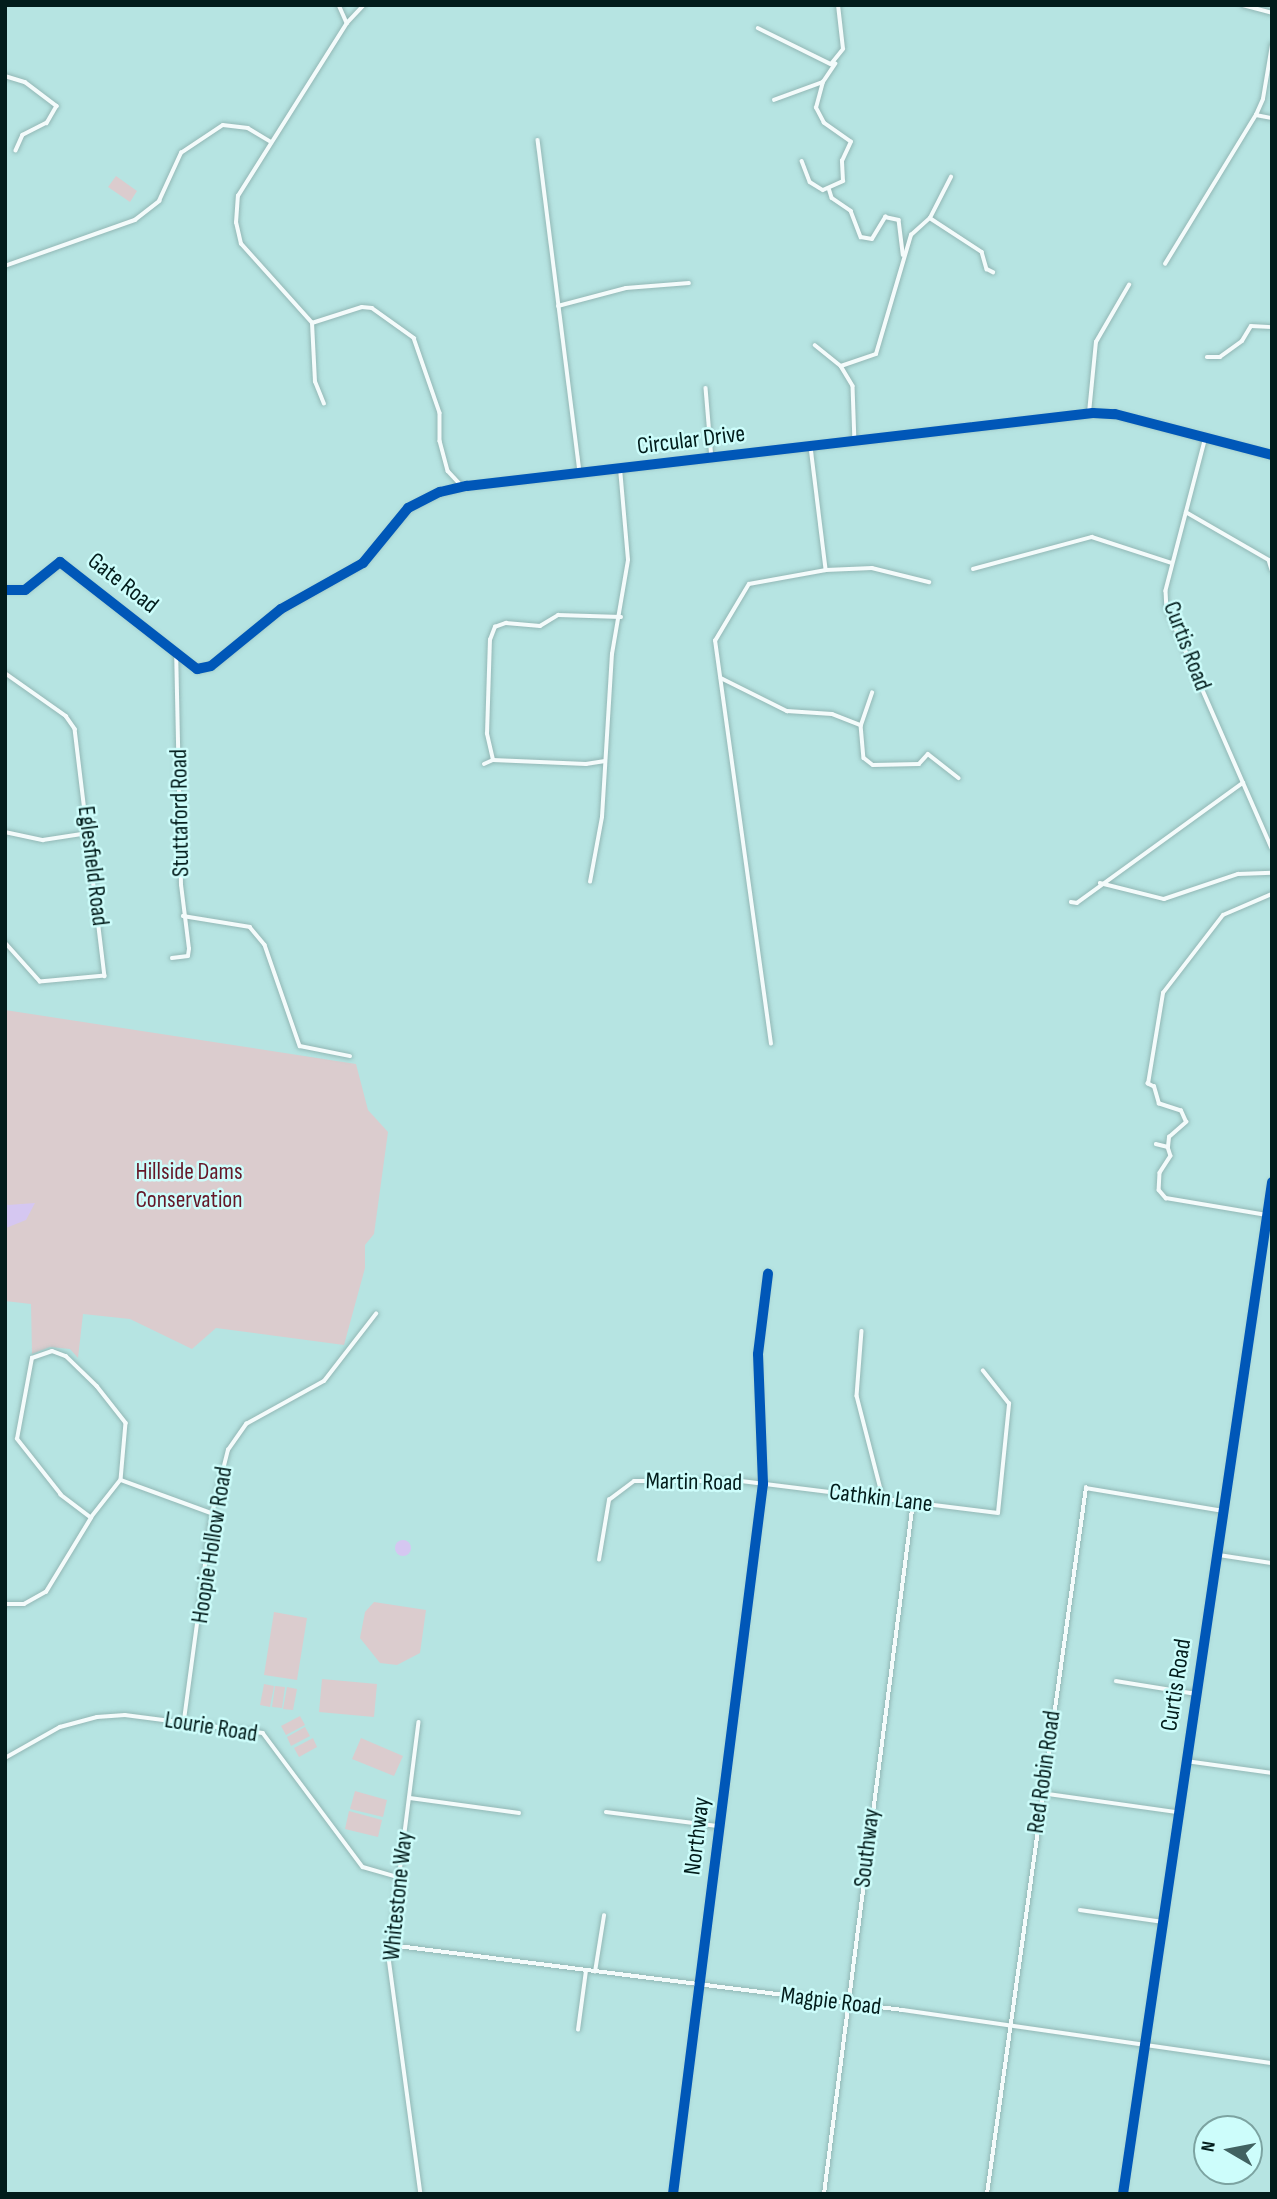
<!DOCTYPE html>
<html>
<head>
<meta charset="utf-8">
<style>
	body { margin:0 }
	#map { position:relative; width:1277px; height:2199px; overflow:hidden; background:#b6e4e2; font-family:"Sofia Sans Condensed",sans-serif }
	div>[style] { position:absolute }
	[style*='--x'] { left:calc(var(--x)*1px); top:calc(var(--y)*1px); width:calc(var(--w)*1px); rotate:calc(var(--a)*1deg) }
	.green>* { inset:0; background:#dbccce }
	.water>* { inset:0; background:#d5c7f1 }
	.round { border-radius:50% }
	.roads { filter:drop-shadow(0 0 2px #92b7b5) drop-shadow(0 0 2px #92b7b5) }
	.minor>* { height:3.5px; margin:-1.75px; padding:0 1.75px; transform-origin:1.75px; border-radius:1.75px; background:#f4fbfb }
	.tertiary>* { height:4.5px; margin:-2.25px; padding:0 2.25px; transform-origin:2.25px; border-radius:2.25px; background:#f4fbfb }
	.cycleway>* { height:10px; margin:-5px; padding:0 5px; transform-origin:5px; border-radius:5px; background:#0057b8 }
	span { translate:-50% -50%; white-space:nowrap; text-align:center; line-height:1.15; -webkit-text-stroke:5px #cdfdfb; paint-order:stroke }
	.street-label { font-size:24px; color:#021c1b }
	.park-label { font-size:24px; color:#651627 }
	.frame { position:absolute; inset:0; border:7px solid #021c1b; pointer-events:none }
	.north { position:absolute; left:1193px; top:2115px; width:70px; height:70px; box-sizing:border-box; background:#cdfdfb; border:2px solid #7ca3a1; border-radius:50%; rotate:280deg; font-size:19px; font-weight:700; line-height:28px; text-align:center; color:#021c1b }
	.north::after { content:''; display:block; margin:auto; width:24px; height:32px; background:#416261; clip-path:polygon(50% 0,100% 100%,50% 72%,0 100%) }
</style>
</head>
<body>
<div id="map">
	<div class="green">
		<i style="clip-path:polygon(116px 176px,137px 191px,130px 202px,108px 187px)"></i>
		<i style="clip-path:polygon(5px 1010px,356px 1064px,368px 1110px,388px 1132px,374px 1234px,365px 1245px,365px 1268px,344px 1345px,216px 1328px,192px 1349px,130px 1319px,83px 1314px,78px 1358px,70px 1349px,50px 1347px,32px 1354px,31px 1304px,5px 1301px)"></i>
		<i style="clip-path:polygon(374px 1602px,426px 1610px,420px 1653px,397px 1665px,380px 1663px,360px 1638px,365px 1612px)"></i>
		<i style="clip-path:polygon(274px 1612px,307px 1618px,297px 1680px,264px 1675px)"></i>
		<i style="clip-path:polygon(322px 1679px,377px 1684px,374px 1717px,319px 1712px)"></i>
		<i style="clip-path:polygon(264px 1684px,274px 1686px,270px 1707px,260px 1705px)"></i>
		<i style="clip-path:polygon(275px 1686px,285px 1687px,282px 1708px,272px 1707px)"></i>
		<i style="clip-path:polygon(287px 1687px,297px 1689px,293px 1710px,283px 1709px)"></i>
		<i style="clip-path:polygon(300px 1716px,305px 1725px,286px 1735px,281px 1726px)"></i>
		<i style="clip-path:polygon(305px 1727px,310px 1736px,291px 1746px,287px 1737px)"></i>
		<i style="clip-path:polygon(313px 1738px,317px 1747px,299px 1757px,294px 1748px)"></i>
		<i style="clip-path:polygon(361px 1738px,403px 1756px,394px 1776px,352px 1759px)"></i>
		<i style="clip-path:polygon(355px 1791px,387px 1800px,383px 1817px,350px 1809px)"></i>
		<i style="clip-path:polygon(349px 1811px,382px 1820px,378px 1837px,345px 1829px)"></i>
	</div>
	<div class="water">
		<i style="clip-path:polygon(5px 1203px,8px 1205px,35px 1203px,26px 1220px,6px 1228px)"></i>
		<i class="round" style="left:395px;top:1540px;width:16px;height:16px"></i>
	</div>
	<div class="roads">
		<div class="minor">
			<i style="--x:339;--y:5;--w:20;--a:66"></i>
			<i style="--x:1243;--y:5;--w:30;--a:15"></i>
			<i style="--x:758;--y:28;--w:81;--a:26.3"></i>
			<i style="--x:831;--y:64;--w:19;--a:-51"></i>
			<i style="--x:843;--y:49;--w:44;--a:-96.5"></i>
			<i style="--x:5;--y:76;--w:21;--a:17"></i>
			<i style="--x:25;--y:82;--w:40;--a:37"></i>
			<i style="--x:57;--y:106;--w:20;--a:120"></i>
			<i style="--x:47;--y:123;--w:27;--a:153"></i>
			<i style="--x:23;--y:135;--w:17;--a:114"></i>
			<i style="--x:774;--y:100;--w:52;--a:-20.2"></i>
			<i style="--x:823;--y:82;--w:22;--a:-56"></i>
			<i style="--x:1256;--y:115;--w:16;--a:11"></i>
			<i style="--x:538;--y:140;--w:337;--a:82.8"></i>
			<i style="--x:802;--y:161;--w:22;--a:69"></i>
			<i style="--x:810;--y:182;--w:15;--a:32"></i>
			<i style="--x:823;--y:190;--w:22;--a:-24"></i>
			<i style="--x:843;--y:181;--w:20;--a:-93"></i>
			<i style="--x:842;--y:161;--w:21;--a:-65"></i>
			<i style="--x:851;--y:142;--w:33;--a:-145"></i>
			<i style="--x:824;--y:123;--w:17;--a:-118"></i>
			<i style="--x:816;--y:108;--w:27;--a:-75"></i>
			<i style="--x:829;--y:188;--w:10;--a:73"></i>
			<i style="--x:832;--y:198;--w:23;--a:34"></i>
			<i style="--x:851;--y:211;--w:28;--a:69"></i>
			<i style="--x:861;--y:237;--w:11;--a:10"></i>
			<i style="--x:872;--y:239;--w:26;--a:-59"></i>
			<i style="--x:885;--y:217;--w:14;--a:12"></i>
			<i style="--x:899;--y:220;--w:35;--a:83"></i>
			<i style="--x:930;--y:218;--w:62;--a:33.2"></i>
			<i style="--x:982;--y:252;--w:18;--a:74"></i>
			<i style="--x:987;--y:269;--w:7;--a:27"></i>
			<i style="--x:1165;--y:264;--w:175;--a:-58.6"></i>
			<i style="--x:1256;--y:115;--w:17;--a:-66"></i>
			<i style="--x:1263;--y:99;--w:55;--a:-80.5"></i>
			<i style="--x:5;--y:266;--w:138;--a:-19.5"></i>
			<i style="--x:135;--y:220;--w:31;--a:-38"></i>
			<i style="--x:159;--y:201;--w:53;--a:-65.4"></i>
			<i style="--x:181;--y:153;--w:50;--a:-33.7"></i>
			<i style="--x:223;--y:125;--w:25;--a:7"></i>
			<i style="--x:248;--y:128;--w:27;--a:31"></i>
			<i style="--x:558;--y:306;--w:70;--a:-14.8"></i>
			<i style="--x:626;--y:288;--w:63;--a:-4.5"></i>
			<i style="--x:312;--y:323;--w:52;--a:-17.7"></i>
			<i style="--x:362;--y:307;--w:10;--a:6"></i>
			<i style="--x:372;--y:308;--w:52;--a:35.5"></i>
			<i style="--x:414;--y:338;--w:79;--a:70.9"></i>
			<i style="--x:440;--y:413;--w:28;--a:90"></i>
			<i style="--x:440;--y:441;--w:31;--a:75"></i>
			<i style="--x:448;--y:471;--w:22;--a:47"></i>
			<i style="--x:815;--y:345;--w:33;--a:39"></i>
			<i style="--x:841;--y:366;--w:23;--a:59"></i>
			<i style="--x:853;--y:386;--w:56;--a:88"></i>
			<i style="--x:1207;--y:357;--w:13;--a:0"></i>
			<i style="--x:1220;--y:357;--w:27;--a:-36"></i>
			<i style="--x:1242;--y:341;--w:17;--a:-59"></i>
			<i style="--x:1251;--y:326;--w:21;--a:3"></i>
			<i style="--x:841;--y:366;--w:37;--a:-19"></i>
			<i style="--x:876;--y:354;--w:124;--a:-73.6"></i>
			<i style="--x:911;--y:235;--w:25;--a:-42"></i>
			<i style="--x:930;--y:218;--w:46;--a:-62.9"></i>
			<i style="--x:706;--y:388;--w:71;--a:85.2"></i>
			<i style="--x:324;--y:404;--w:24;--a:-112"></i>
			<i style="--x:315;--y:382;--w:59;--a:-92.9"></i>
			<i style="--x:312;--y:323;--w:106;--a:-131.9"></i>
			<i style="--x:241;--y:244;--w:22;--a:-103"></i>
			<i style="--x:236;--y:223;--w:27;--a:-86"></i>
			<i style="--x:238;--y:196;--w:204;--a:-57.8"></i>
			<i style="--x:347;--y:23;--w:25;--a:-47"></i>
			<i style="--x:1089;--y:413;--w:71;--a:-84.4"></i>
			<i style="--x:1096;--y:342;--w:66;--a:-59.9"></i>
			<i style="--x:1206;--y:437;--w:159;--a:104.6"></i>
			<i style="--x:1166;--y:591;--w:17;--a:87"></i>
			<i style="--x:1167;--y:608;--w:262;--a:66.4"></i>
			<i style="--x:811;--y:447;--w:124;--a:83"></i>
			<i style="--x:1186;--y:512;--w:96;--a:30"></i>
			<i style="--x:1269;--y:560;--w:10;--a:73"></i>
			<i style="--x:973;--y:569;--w:123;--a:-15.1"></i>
			<i style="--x:1092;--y:537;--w:84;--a:18"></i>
			<i style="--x:5;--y:673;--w:75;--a:35.2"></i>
			<i style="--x:66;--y:716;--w:16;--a:55"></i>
			<i style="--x:75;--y:729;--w:249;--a:83.1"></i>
			<i style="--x:105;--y:976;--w:65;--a:174.7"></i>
			<i style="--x:40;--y:982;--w:52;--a:-131.9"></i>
			<i style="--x:721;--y:678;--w:74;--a:26.6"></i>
			<i style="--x:787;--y:711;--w:45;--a:3.8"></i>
			<i style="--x:832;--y:714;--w:31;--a:21"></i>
			<i style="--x:861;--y:725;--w:33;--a:85"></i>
			<i style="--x:864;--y:758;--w:11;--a:38"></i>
			<i style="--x:873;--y:765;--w:46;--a:-1.2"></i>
			<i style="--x:919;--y:764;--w:13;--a:-48"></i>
			<i style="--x:928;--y:754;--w:39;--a:38"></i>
			<i style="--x:861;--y:725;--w:34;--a:-71"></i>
			<i style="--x:493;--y:760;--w:27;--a:-103"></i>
			<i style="--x:487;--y:734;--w:94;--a:-88.2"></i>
			<i style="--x:490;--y:640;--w:14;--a:-69"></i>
			<i style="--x:495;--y:627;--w:12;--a:-20"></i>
			<i style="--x:506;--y:623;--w:34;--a:5"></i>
			<i style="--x:540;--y:626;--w:21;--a:-31"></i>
			<i style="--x:558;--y:615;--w:63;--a:1.8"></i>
			<i style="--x:484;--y:764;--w:10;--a:-24"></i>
			<i style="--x:493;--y:760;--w:93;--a:2.5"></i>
			<i style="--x:586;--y:764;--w:19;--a:-9"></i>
			<i style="--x:5;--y:832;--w:39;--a:12"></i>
			<i style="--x:43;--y:840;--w:47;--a:-8.7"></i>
			<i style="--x:590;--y:882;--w:66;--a:-79.5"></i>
			<i style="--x:602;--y:817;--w:163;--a:-86.5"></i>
			<i style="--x:612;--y:654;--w:95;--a:-80.3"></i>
			<i style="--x:628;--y:560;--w:91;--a:-95"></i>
			<i style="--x:1100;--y:883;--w:66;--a:14"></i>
			<i style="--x:1164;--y:899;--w:78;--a:-18.7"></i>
			<i style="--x:1238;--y:874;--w:34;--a:-2"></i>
			<i style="--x:1071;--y:902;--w:6;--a:9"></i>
			<i style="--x:1077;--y:903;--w:205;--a:-35.9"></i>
			<i style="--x:183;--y:916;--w:68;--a:9.3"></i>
			<i style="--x:250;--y:927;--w:23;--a:50"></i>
			<i style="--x:265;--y:945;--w:107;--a:70.9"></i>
			<i style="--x:300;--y:1046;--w:51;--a:11.3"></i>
			<i style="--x:172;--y:958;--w:16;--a:-7"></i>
			<i style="--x:188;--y:956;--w:7;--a:-82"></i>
			<i style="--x:189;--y:949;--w:64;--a:-97.1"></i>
			<i style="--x:181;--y:885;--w:231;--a:-91.2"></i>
			<i style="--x:771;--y:1044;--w:407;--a:-97.9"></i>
			<i style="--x:715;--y:641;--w:66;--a:-59.2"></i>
			<i style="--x:749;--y:584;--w:78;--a:-10.3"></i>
			<i style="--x:826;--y:570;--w:46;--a:-2.5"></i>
			<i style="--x:872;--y:568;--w:59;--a:13.8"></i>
			<i style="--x:1156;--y:1144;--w:12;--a:14"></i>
			<i style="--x:1168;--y:1147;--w:9;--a:72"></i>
			<i style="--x:1171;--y:1156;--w:20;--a:123"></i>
			<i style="--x:1160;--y:1173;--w:17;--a:93"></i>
			<i style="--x:1159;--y:1190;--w:11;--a:49"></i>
			<i style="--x:1166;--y:1198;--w:102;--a:9.6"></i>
			<i style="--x:1168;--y:1147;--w:10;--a:-84"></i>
			<i style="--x:1169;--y:1137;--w:23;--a:-41"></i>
			<i style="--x:1186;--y:1122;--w:12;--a:-114"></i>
			<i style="--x:1181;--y:1111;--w:23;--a:-162"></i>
			<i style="--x:1159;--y:1104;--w:18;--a:-106"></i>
			<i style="--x:1154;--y:1087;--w:7;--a:-153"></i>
			<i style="--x:1148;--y:1084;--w:92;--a:-80.6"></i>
			<i style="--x:1163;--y:993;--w:98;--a:-52.4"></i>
			<i style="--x:1223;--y:915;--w:53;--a:-23.2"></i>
			<i style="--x:862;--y:1331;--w:65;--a:94.4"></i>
			<i style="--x:857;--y:1396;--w:104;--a:75.6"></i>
			<i style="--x:52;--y:1351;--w:15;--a:20"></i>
			<i style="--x:66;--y:1356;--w:43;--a:44.1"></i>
			<i style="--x:97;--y:1386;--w:47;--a:51.9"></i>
			<i style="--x:126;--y:1423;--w:57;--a:95"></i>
			<i style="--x:121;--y:1480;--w:48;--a:128.3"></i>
			<i style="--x:91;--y:1518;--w:38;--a:-143"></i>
			<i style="--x:61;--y:1495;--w:71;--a:-128.2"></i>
			<i style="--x:17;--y:1439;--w:82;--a:-79.5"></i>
			<i style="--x:32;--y:1358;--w:21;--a:-19"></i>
			<i style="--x:121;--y:1480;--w:96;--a:20.1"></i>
			<i style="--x:1219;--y:1555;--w:54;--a:8.6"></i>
			<i style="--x:599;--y:1560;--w:61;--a:-80.5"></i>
			<i style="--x:609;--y:1500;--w:31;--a:-37"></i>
			<i style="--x:634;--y:1481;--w:107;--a:0"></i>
			<i style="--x:741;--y:1481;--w:259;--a:7.1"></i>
			<i style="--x:998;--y:1513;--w:110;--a:-84.2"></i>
			<i style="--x:1009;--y:1404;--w:42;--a:-128.2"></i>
			<i style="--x:5;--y:1604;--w:19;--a:0"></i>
			<i style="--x:24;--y:1604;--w:25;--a:-29"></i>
			<i style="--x:46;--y:1592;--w:87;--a:-58.7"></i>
			<i style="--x:1116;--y:1681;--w:81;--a:9.2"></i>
			<i style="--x:184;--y:1720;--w:208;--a:-82.3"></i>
			<i style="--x:212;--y:1514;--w:66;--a:-76"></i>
			<i style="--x:228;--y:1450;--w:32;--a:-55"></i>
			<i style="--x:246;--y:1424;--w:89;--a:-28.9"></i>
			<i style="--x:324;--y:1381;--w:85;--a:-52.2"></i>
			<i style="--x:419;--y:1722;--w:238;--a:97.2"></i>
			<i style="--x:389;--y:1958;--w:238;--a:82.3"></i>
			<i style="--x:5;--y:1758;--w:63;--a:-29.4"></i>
			<i style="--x:60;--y:1727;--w:38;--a:-15"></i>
			<i style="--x:97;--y:1717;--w:28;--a:-4"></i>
			<i style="--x:125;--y:1715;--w:139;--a:7.4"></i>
			<i style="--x:263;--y:1733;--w:167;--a:53.3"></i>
			<i style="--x:363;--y:1867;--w:36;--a:16"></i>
			<i style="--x:1186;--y:1761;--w:87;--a:7.9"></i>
			<i style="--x:1041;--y:1793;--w:137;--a:8"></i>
			<i style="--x:410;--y:1798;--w:110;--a:7.8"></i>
			<i style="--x:606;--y:1812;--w:114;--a:7.1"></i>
			<i style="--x:1080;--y:1910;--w:84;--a:8.2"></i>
			<i style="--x:390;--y:1945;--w:517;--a:7.22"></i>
			<i style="--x:903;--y:2010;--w:373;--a:8.2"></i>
			<i style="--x:595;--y:1972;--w:57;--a:-80.9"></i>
			<i style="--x:578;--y:2030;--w:60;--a:-82.3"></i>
			<i style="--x:673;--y:2194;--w:716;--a:-82.78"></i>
			<i style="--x:763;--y:1484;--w:130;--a:-92.2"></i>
			<i style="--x:758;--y:1354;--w:81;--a:-82.9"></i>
			<i style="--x:824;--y:2194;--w:698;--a:-82.67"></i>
			<i style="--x:987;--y:2194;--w:713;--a:-82.02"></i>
			<i style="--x:1086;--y:1488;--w:139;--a:9.5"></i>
			<i style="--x:1123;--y:2194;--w:1023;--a:-81.62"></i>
		</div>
		<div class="tertiary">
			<i style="--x:5;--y:590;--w:20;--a:0"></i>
			<i style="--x:25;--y:590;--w:45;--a:-38.7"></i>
			<i style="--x:60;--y:562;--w:174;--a:38"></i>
			<i style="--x:197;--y:669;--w:14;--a:-12"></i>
			<i style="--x:211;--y:666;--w:90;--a:-39.2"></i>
			<i style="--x:281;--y:609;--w:94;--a:-29.3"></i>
			<i style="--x:363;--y:563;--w:71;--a:-50.7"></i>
			<i style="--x:408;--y:508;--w:36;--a:-27"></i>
			<i style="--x:440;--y:492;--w:28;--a:-13"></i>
			<i style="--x:467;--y:486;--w:630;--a:-6.65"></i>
			<i style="--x:1093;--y:413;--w:22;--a:3"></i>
			<i style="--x:1115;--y:414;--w:162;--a:14.6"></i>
		</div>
	</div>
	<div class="cycleway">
		<i style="--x:5;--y:590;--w:20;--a:0"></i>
		<i style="--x:25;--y:590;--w:45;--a:-38.7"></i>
		<i style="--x:60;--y:562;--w:174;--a:38"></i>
		<i style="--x:197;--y:669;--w:14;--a:-12"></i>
		<i style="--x:211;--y:666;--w:90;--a:-39.2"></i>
		<i style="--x:281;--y:609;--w:94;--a:-29.3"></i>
		<i style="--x:363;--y:563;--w:71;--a:-50.7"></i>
		<i style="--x:408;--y:508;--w:36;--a:-27"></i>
		<i style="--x:440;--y:492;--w:28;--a:-13"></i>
		<i style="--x:467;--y:486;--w:630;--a:-6.65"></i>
		<i style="--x:1093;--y:413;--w:22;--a:3"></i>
		<i style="--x:1115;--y:414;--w:162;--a:14.6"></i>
		<i style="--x:673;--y:2194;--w:716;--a:-82.78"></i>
		<i style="--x:763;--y:1484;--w:130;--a:-92.2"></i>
		<i style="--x:758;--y:1354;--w:81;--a:-82.9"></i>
		<i style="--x:1123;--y:2194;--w:1023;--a:-81.62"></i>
	</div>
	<div class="street-label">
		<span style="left:691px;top:440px;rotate:-7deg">Circular Drive</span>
		<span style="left:123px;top:583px;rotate:38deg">Gate Road</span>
		<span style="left:1187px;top:646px;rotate:69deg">Curtis Road</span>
		<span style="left:180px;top:813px;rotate:-91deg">Stuttaford Road</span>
		<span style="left:93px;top:866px;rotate:83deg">Eglesfield Road</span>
		<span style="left:694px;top:1482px;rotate:1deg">Martin Road</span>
		<span style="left:881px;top:1498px;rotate:7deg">Cathkin Lane</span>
		<span style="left:212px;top:1545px;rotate:-81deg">Hoopie Hollow Road</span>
		<span style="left:1176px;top:1685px;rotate:-81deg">Curtis Road</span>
		<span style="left:211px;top:1727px;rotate:9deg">Lourie Road</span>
		<span style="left:1044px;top:1772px;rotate:-82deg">Red Robin Road</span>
		<span style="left:697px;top:1836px;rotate:-83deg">Northway</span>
		<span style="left:867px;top:1848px;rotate:-83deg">Southway</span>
		<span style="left:398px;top:1896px;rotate:-84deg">Whitestone Way</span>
		<span style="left:831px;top:2001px;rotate:7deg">Magpie Road</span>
	</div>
	<div class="park-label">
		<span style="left:189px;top:1186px">Hillside Dams<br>Conservation</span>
	</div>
	<div class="frame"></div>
	<div class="north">N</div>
</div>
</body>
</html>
